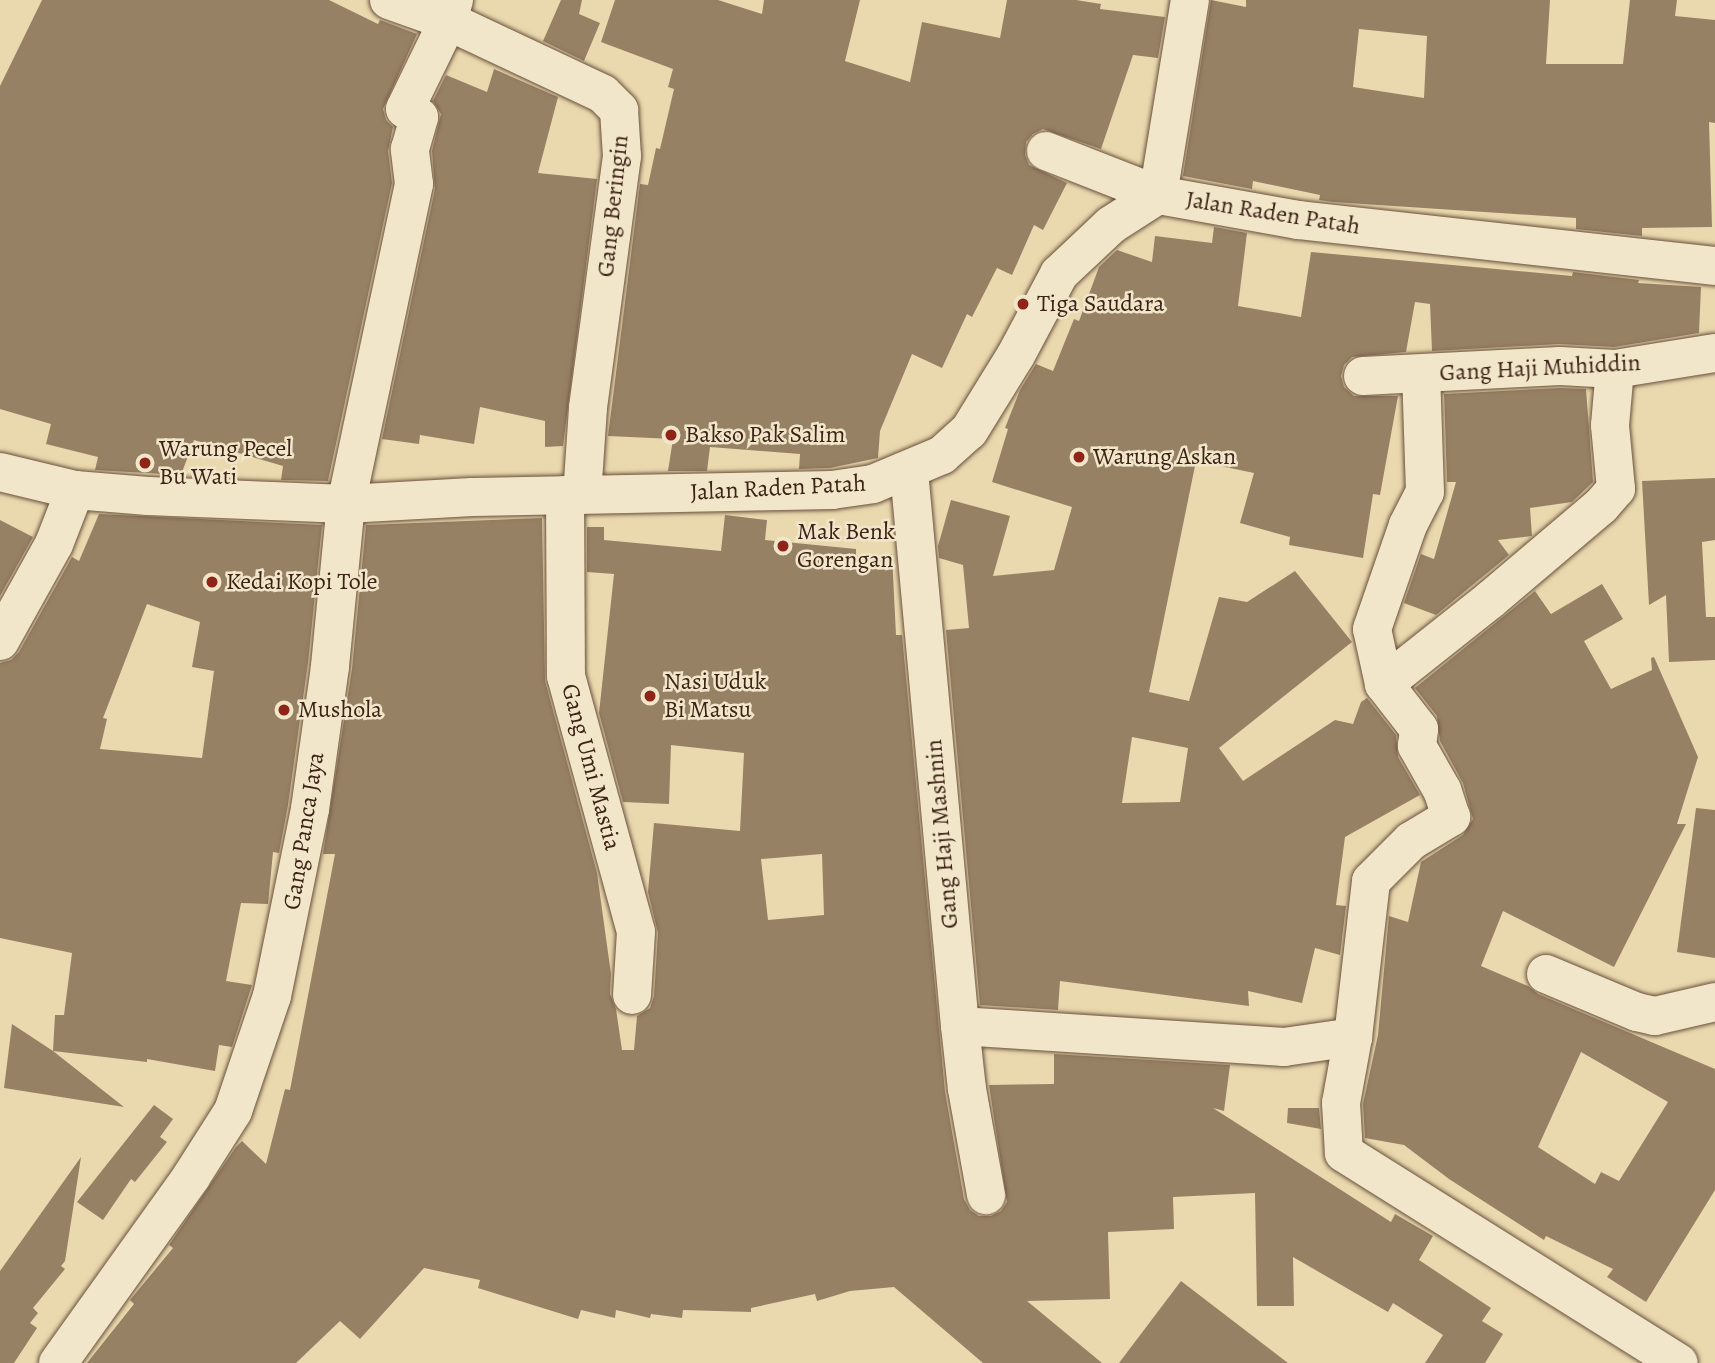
<!DOCTYPE html>
<html>
<head>
<meta charset="utf-8">
<style>
	body { margin:0 }
	#map { position:relative; width:1715px; height:1363px; overflow:hidden; background:#ead9ae; font-family:Alegreya,serif }
	div>[style] { position:absolute }
	[style*='--x'] { left:calc(var(--x)*1px); top:calc(var(--y)*1px); width:calc(var(--w)*1px); rotate:calc(var(--a)*1deg) }
	.building>* { inset:0; background:#978165 }
	.roads { filter:drop-shadow(0 0 2px #68503c) drop-shadow(0 0 2px #68503c) }
	.street>* { height:38px; margin:-19px; padding:0 19px; transform-origin:19px; border-radius:19px; background:#f1e6ca }
	.dots>* { width:19px; height:19px; translate:-50% -50%; box-sizing:border-box; border:4px solid #f1e6ca; border-radius:50% }
	span { translate:-50% -50%; white-space:nowrap; text-align:center; line-height:1.15; -webkit-text-stroke:5px #f1e6ca; paint-order:stroke }
	.street-label { font-size:24px; color:#3d2216 }
	.poi-label { font-size:24px; color:#3d2216 }
	.left { translate:0 -50%; text-align:left }
</style>
</head>
<body>
<div id="map">
	<div class="building">
		<i style="clip-path:polygon(42px 0,329px 0,378px 24px,380px 20px,417px 34px,383px 109px,386px 120px,393px 127px,388px 151px,392px 183px,328px 481px,281px 480px,283px 466px,194px 440px,181px 475px,95px 470px,98px 457px,46px 444px,51px 424px,0 409px,0 86px)"></i>
		<i style="clip-path:polygon(561px 0,582px 0,579px 14px,600px 23px,584px 61px,543px 41px)"></i>
		<i style="clip-path:polygon(615px 0,718px 0,762px 14px,764px 0,860px 0,845px 61px,910px 82px,922px 22px,1000px 38px,1007px 0,1076px 0,1101px 4px,1100px 9px,1165px 17px,1158px 58px,1133px 55px,1101px 149px,1043px 129px,1033px 134px,1026px 142px,1025px 155px,1029px 165px,1067px 183px,1043px 230px,1034px 225px,1012px 275px,997px 268px,972px 317px,967px 314px,942px 368px,912px 354px,880px 431px,878px 458px,830px 468px,799px 469px,800px 454px,710px 447px,707px 471px,668px 471px,673px 439px,608px 436px,640px 184px,648px 185px,656px 148px,660px 149px,674px 89px,668px 87px,673px 69px,601px 42px)"></i>
		<i style="clip-path:polygon(evenodd,1211px 0,1246px 7px,1246px 0,1550px 0,1546px 64px,1623px 64px,1630px 0,1677px 0,1675px 16px,1715px 20px,1715px 123px,1709px 122px,1712px 227px,1642px 228px,1642px 236px,1576px 229px,1576px 218px,1333px 202px,1319px 200px,1320px 195px,1253px 181px,1252px 189px,1183px 176px,1211px 0,1359px 29px,1427px 36px,1424px 98px,1353px 87px,1359px 29px)"></i>
		<i style="clip-path:polygon(494px 69px,558px 97px,538px 173px,597px 179px,563px 446px,545px 447px,545px 421px,480px 407px,474px 444px,420px 435px,419px 444px,382px 439px,435px 189px,432px 151px,441px 114px,433px 101px,446px 75px,487px 92px)"></i>
		<i style="clip-path:polygon(evenodd,1214px 227px,1247px 233px,1238px 306px,1301px 317px,1311px 252px,1572px 276px,1573px 272px,1639px 280px,1638px 283px,1701px 287px,1699px 333px,1614px 347px,1559px 344px,1432px 351px,1430px 304px,1415px 302px,1406px 352px,1352px 357px,1344px 365px,1341px 376px,1344px 387px,1354px 396px,1398px 396px,1380px 495px,1373px 494px,1363px 558px,1289px 545px,1290px 537px,1240px 523px,1254px 473px,1196px 461px,1149px 692px,1189px 701px,1219px 597px,1247px 602px,1295px 571px,1352px 642px,1219px 748px,1243px 781px,1335px 720px,1353px 724px,1361px 702px,1367px 698px,1396px 735px,1398px 757px,1420px 795px,1345px 837px,1336px 905px,1346px 906px,1340px 955px,1315px 948px,1302px 1003px,1248px 991px,1249px 1006px,1060px 981px,1058px 1010px,980px 1005px,946px 630px,969px 628px,963px 565px,939px 558px,938px 546px,951px 500px,1010px 516px,993px 576px,1054px 570px,1072px 507px,992px 482px,1008px 429px,1005px 428px,1020px 390px,1036px 364px,1053px 371px,1074px 319px,1079px 321px,1099px 267px,1117px 250px,1152px 262px,1155px 236px,1212px 243px,1214px 227px,1132px 737px,1188px 748px,1180px 802px,1122px 803px,1132px 737px)"></i>
		<i style="clip-path:polygon(1560px 388px,1586px 389px,1593px 482px,1572px 502px,1530px 508px,1532px 536px,1498px 540px,1509px 555px,1436px 615px,1404px 603px,1421px 554px,1434px 559px,1456px 482px,1447px 482px,1444px 394px)"></i>
		<i style="clip-path:polygon(1715px 478px,1715px 540px,1702px 542px,1706px 617px,1715px 617px,1715px 660px,1669px 662px,1666px 595px,1649px 605px,1642px 481px)"></i>
		<i style="clip-path:polygon(evenodd,99px 514px,322px 525px,308px 663px,288px 805px,279px 853px,273px 852px,268px 904px,241px 903px,226px 981px,252px 985px,232px 1047px,219px 1045px,215px 1071px,147px 1059px,147px 1062px,53px 1051px,124px 1107px,4px 1088px,12px 1024px,53px 1051px,55px 1015px,64px 1015px,72px 953px,0 938px,0 663px,11px 660px,19px 652px,72px 557px,79px 561px,99px 514px,147px 604px,200px 622px,192px 667px,214px 671px,202px 758px,100px 749px,107px 719px,103px 718px,147px 604px)"></i>
		<i style="clip-path:polygon(evenodd,725px 515px,767px 520px,765px 540px,856px 549px,856px 556px,892px 554px,896px 635px,902px 635px,945px 1092px,964px 1199px,970px 1210px,979px 1216px,991px 1216px,1001px 1211px,1007px 1202px,989px 1085px,1054px 1084px,1054px 1054px,1230px 1065px,1224px 1111px,1213px 1108px,1391px 1222px,1395px 1214px,1433px 1236px,1419px 1260px,1491px 1308px,1482px 1321px,1503px 1334px,1485px 1363px,1425px 1363px,1443px 1335px,1393px 1303px,1388px 1312px,1293px 1257px,1294px 1306px,1257px 1306px,1255px 1193px,1173px 1197px,1174px 1229px,1108px 1232px,1110px 1299px,1027px 1301px,1102px 1363px,983px 1363px,894px 1287px,850px 1291px,817px 1301px,815px 1294px,751px 1308px,751px 1312px,683px 1310px,682px 1318px,651px 1314px,650px 1318px,616px 1310px,615px 1318px,581px 1310px,578px 1319px,478px 1288px,480px 1280px,424px 1268px,360px 1339px,340px 1321px,296px 1363px,87px 1363px,134px 1304px,130px 1300px,173px 1248px,169px 1245px,236px 1147px,242px 1141px,266px 1164px,285px 1089px,290px 1090px,335px 854px,323px 854px,352px 669px,366px 525px,542px 518px,545px 681px,597px 873px,611px 974px,610px 994px,616px 1009px,622px 1050px,634px 1050px,637px 1016px,650px 1008px,654px 996px,658px 933px,648px 892px,654px 823px,740px 831px,744px 753px,671px 745px,669px 804px,623px 802px,599px 713px,614px 574px,587px 572px,587px 527px,604px 527px,604px 540px,721px 551px,725px 515px,822px 854px,824px 915px,768px 920px,761px 859px,822px 854px)"></i>
		<i style="clip-path:polygon(0 520px,33px 537px,0 596px)"></i>
		<i style="clip-path:polygon(evenodd,1602px 584px,1623px 619px,1584px 641px,1611px 689px,1652px 670px,1651px 658px,1654px 657px,1698px 757px,1677px 824px,1686px 824px,1614px 967px,1503px 911px,1481px 966px,1528px 986px,1538px 994px,1715px 1069px,1715px 1190px,1646px 1302px,1607px 1277px,1613px 1269px,1546px 1236px,1544px 1240px,1449px 1179px,1404px 1145px,1365px 1138px,1363px 1104px,1378px 1035px,1389px 916px,1408px 922px,1421px 862px,1463px 835px,1473px 819px,1463px 783px,1440px 741px,1437px 716px,1415px 688px,1535px 591px,1551px 614px,1602px 584px,1581px 1052px,1668px 1102px,1619px 1181px,1601px 1172px,1595px 1184px,1538px 1147px,1581px 1052px)"></i>
		<i style="clip-path:polygon(1696px 808px,1715px 810px,1715px 958px,1677px 952px)"></i>
		<i style="clip-path:polygon(154px 1105px,173px 1119px,160px 1137px,167px 1142px,135px 1182px,131px 1179px,103px 1220px,77px 1202px)"></i>
		<i style="clip-path:polygon(1288px 1108px,1319px 1108px,1321px 1129px,1287px 1123px)"></i>
		<i style="clip-path:polygon(81px 1157px,65px 1261px,61px 1266px,65px 1269px,33px 1308px,38px 1313px,30px 1323px,37px 1328px,14px 1363px,0 1363px,0 1271px)"></i>
		<i style="clip-path:polygon(1181px 1281px,1288px 1363px,1119px 1363px)"></i>
	</div>
	<div class="roads">
		<div class="street">
			<i style="--x:389;--y:0;--w:63;--a:19.6"></i>
			<i style="--x:448;--y:21;--w:171;--a:25.2"></i>
			<i style="--x:603;--y:94;--w:23;--a:45"></i>
			<i style="--x:619;--y:110;--w:46;--a:86.3"></i>
			<i style="--x:622;--y:156;--w:254;--a:97.7"></i>
			<i style="--x:588;--y:408;--w:87;--a:93.9"></i>
			<i style="--x:1046;--y:151;--w:120;--a:21.4"></i>
			<i style="--x:1158;--y:195;--w:198;--a:-80.7"></i>
			<i style="--x:1363;--y:376;--w:197;--a:-2.9"></i>
			<i style="--x:1560;--y:366;--w:55;--a:3.1"></i>
			<i style="--x:1615;--y:369;--w:101;--a:-9.1"></i>
			<i style="--x:909;--y:471;--w:557;--a:84.75"></i>
			<i style="--x:960;--y:1026;--w:63;--a:83.7"></i>
			<i style="--x:967;--y:1089;--w:108;--a:79.8"></i>
			<i style="--x:0;--y:472;--w:77;--a:13.5"></i>
			<i style="--x:75;--y:490;--w:73;--a:4.7"></i>
			<i style="--x:148;--y:496;--w:198;--a:2.3"></i>
			<i style="--x:346;--y:504;--w:126;--a:-3.2"></i>
			<i style="--x:472;--y:497;--w:360;--a:-1.1"></i>
			<i style="--x:832;--y:490;--w:41;--a:-8.3"></i>
			<i style="--x:873;--y:484;--w:75;--a:-22.8"></i>
			<i style="--x:942;--y:455;--w:36;--a:-42"></i>
			<i style="--x:969;--y:431;--w:89;--a:-58.3"></i>
			<i style="--x:1016;--y:355;--w:92;--a:-62"></i>
			<i style="--x:1059;--y:274;--w:71;--a:-43.3"></i>
			<i style="--x:1111;--y:225;--w:56;--a:-32.6"></i>
			<i style="--x:1158;--y:195;--w:142;--a:10.1"></i>
			<i style="--x:1298;--y:220;--w:420;--a:6.3"></i>
			<i style="--x:565;--y:495;--w:181;--a:89.7"></i>
			<i style="--x:566;--y:676;--w:265;--a:74.7"></i>
			<i style="--x:636;--y:932;--w:63;--a:93.6"></i>
			<i style="--x:0;--y:641;--w:111;--a:-60.9"></i>
			<i style="--x:54;--y:544;--w:58;--a:-68.7"></i>
			<i style="--x:1384;--y:684;--w:135;--a:-38.4"></i>
			<i style="--x:1490;--y:600;--w:145;--a:-40.3"></i>
			<i style="--x:1601;--y:506;--w:23;--a:-49"></i>
			<i style="--x:1616;--y:489;--w:64;--a:-95.4"></i>
			<i style="--x:1610;--y:425;--w:56;--a:-84.9"></i>
			<i style="--x:1546;--y:974;--w:99;--a:22.7"></i>
			<i style="--x:1637;--y:1012;--w:18;--a:13"></i>
			<i style="--x:1655;--y:1016;--w:62;--a:-13.1"></i>
			<i style="--x:960;--y:1026;--w:325;--a:3.7"></i>
			<i style="--x:1284;--y:1047;--w:70;--a:-8.2"></i>
			<i style="--x:1353;--y:1037;--w:157;--a:-83.4"></i>
			<i style="--x:1371;--y:881;--w:57;--a:-45"></i>
			<i style="--x:1411;--y:841;--w:47;--a:-31"></i>
			<i style="--x:1451;--y:817;--w:28;--a:-108"></i>
			<i style="--x:1442;--y:790;--w:51;--a:-119.6"></i>
			<i style="--x:1417;--y:746;--w:17;--a:-83"></i>
			<i style="--x:1419;--y:729;--w:57;--a:-127.9"></i>
			<i style="--x:1384;--y:684;--w:56;--a:-102.3"></i>
			<i style="--x:1372;--y:629;--w:110;--a:-70.9"></i>
			<i style="--x:1408;--y:525;--w:37;--a:-63"></i>
			<i style="--x:1425;--y:492;--w:118;--a:-91.9"></i>
			<i style="--x:1353;--y:1037;--w:67;--a:100.3"></i>
			<i style="--x:1341;--y:1103;--w:50;--a:86.6"></i>
			<i style="--x:1344;--y:1153;--w:395;--a:32.1"></i>
			<i style="--x:58;--y:1363;--w:229;--a:-54.4"></i>
			<i style="--x:191;--y:1177;--w:78;--a:-57.5"></i>
			<i style="--x:233;--y:1111;--w:121;--a:-71.3"></i>
			<i style="--x:272;--y:996;--w:191;--a:-78.5"></i>
			<i style="--x:310;--y:809;--w:144;--a:-82"></i>
			<i style="--x:330;--y:666;--w:163;--a:-84.4"></i>
			<i style="--x:346;--y:504;--w:327;--a:-78"></i>
			<i style="--x:414;--y:184;--w:35;--a:-97"></i>
			<i style="--x:410;--y:149;--w:33;--a:-74"></i>
			<i style="--x:419;--y:117;--w:16;--a:-150"></i>
			<i style="--x:405;--y:109;--w:98;--a:-64"></i>
			<i style="--x:448;--y:21;--w:22;--a:-74"></i>
		</div>
	</div>
	<div class="dots">
		<i style="left:1023px;top:304px;background:#8f2418"></i>
		<i style="left:671px;top:435px;background:#8f2418"></i>
		<i style="left:1079px;top:457px;background:#8f2418"></i>
		<i style="left:145px;top:463px;background:#8f2418"></i>
		<i style="left:783px;top:546px;background:#8f2418"></i>
		<i style="left:212px;top:582px;background:#8f2418"></i>
		<i style="left:650px;top:696px;background:#8f2418"></i>
		<i style="left:284px;top:710px;background:#8f2418"></i>
	</div>
	<div class="street-label">
		<span style="left:613px;top:206px;rotate:-84deg">Gang Beringin</span>
		<span style="left:1273px;top:213px;rotate:9deg">Jalan Raden Patah</span>
		<span style="left:1540px;top:368px;rotate:-3deg">Gang Haji Muhiddin</span>
		<span style="left:778px;top:488px;rotate:-3deg">Jalan Raden Patah</span>
		<span style="left:591px;top:767px;rotate:75deg">Gang Umi Mastia</span>
		<span style="left:304px;top:831px;rotate:-81deg">Gang Panca Jaya</span>
		<span style="left:942px;top:834px;rotate:-95deg">Gang Haji Mashnin</span>
	</div>
	<div class="poi-label">
		<span class="left" style="left:1037px;top:304px">Tiga Saudara</span>
		<span class="left" style="left:685px;top:435px">Bakso Pak Salim</span>
		<span class="left" style="left:159px;top:463px">Warung Pecel<br>Bu Wati</span>
		<span class="left" style="left:1093px;top:457px">Warung Askan</span>
		<span class="left" style="left:797px;top:546px">Mak Benk<br>Gorengan</span>
		<span class="left" style="left:226px;top:582px">Kedai Kopi Tole</span>
		<span class="left" style="left:664px;top:696px">Nasi Uduk<br>Bi Matsu</span>
		<span class="left" style="left:298px;top:710px">Mushola</span>
	</div>
</div>
</body>
</html>
